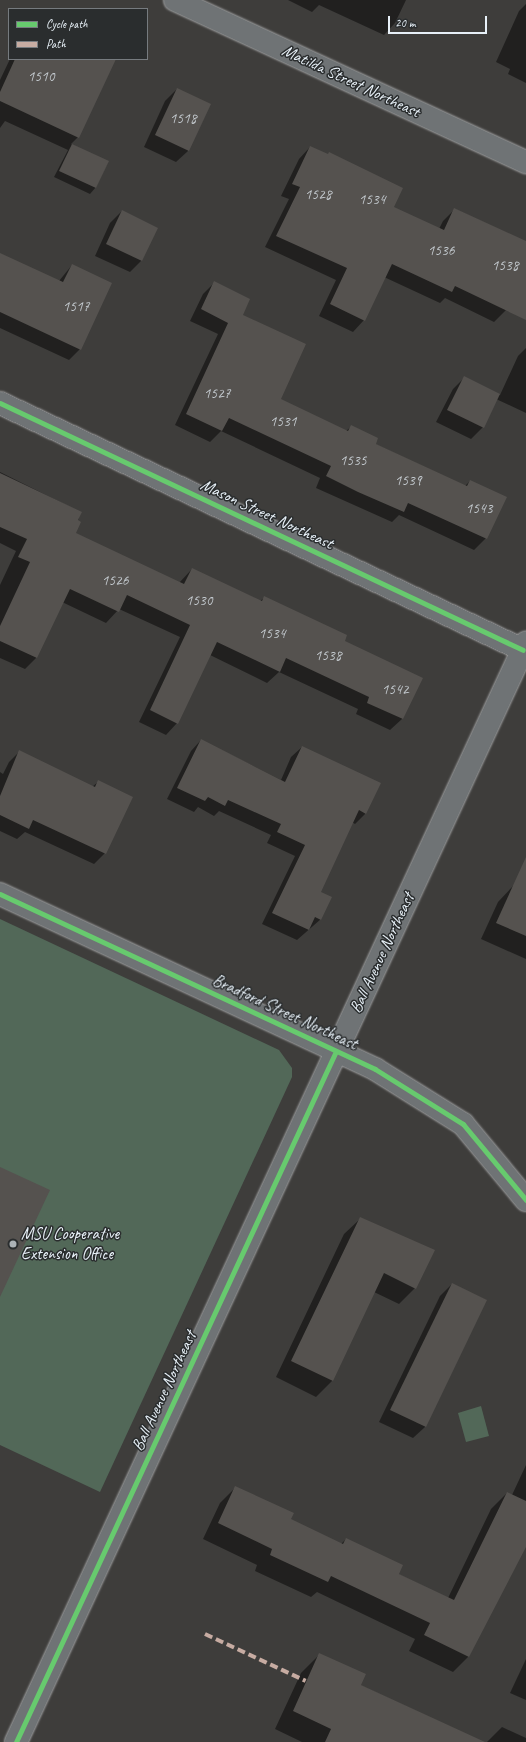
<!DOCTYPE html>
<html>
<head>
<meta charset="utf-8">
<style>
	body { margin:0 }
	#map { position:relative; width:526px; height:1742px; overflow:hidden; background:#3e3d3b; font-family:Caveat,sans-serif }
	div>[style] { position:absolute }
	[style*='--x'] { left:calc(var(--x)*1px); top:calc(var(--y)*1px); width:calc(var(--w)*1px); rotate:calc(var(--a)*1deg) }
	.green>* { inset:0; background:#526858 }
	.shadow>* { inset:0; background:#0007 }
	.building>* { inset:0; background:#55524f }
	.roads { filter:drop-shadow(0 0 1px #9e9fa0) drop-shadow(0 0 1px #9e9fa0) }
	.minor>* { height:22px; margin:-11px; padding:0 11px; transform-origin:11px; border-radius:11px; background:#6f7375 }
	.quiet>* { height:4px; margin-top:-2px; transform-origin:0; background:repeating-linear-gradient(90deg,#c7aca2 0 8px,transparent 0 12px) }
	.cycleway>* { height:5px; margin:-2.5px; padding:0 2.5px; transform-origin:2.5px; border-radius:2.5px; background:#67ca6e }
	.dots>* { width:11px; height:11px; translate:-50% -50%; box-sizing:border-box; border:2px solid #2a2d2e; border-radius:50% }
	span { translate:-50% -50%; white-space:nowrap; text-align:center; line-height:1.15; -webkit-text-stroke:3px #2a2d2e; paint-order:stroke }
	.number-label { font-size:15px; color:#c3c9ce }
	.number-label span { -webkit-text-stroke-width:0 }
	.street-label { font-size:17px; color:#e8f1f8 }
	.poi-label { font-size:17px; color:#e8f1f8 }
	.left { translate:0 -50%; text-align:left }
	.legend { position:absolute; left:8px; top:8px; width:140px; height:52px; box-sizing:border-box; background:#2a2d2e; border:1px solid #767b7f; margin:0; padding:5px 7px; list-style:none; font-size:12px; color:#e8f1f8 }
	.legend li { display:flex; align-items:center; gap:8px; height:20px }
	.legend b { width:20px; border:1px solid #767b7f }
	.scale { position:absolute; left:388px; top:16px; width:99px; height:18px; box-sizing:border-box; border:2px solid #e8f1f8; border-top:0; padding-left:5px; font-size:12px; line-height:14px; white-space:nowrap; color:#e8f1f8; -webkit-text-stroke:3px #2a2d2e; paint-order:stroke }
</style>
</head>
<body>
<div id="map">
	<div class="green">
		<i style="clip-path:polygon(0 919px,279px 1050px,292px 1068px,292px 1077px,100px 1492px,0 1445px)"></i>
		<i style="clip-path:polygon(481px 1406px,489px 1436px,466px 1442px,458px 1413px)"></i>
	</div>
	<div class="shadow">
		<i style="clip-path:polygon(288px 0,406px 0,395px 23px,384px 35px,319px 5px,312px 12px)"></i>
		<i style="clip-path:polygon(526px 4px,526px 83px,508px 74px,510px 69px,496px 62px,519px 11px)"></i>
		<i style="clip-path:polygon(10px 59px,115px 59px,78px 137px,71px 144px,108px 162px,96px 187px,90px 194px,54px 177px,68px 150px,5px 121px,0 128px,0 80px)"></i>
		<i style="clip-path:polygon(177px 89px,210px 105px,188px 151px,176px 162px,144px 147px,165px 101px)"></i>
		<i style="clip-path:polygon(310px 147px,392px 207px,439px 229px,443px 221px,455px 209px,526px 242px,526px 268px,506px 310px,494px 322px,445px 298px,440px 303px,384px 277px,364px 320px,353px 332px,319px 316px,336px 280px,265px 247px,289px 199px,281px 196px,299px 159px)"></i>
		<i style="clip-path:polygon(122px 211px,142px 260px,130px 272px,95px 256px,110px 223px)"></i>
		<i style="clip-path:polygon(0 254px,59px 281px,72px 265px,80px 349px,69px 360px,0 328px)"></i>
		<i style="clip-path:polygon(214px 283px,242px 315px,279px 399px,346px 431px,352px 426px,375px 444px,465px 486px,470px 481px,486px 538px,474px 550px,399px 515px,392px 522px,316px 488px,320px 478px,221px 431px,210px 442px,175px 425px,218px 334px,190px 321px,203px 294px)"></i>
		<i style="clip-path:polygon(526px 348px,526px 413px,496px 399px,483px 427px,471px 439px,436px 422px,453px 389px,464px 378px,500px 395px,518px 356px)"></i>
		<i style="clip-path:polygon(0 472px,80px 512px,75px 534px,179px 583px,192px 569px,260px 601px,264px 598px,343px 642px,421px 678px,402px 719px,390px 730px,356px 714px,358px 709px,279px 672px,267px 683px,210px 655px,177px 723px,166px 735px,139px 722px,180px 637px,119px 609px,106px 623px,62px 602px,36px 658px,25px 669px,0 658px,0 585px,16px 551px,0 543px)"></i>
		<i style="clip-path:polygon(201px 740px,281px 780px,291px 757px,302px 747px,366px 813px,355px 824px,352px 822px,319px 892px,321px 919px,297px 940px,262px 924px,295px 856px,267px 843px,271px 835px,219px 811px,214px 816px,198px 807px,194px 812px,167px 799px,191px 751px)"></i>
		<i style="clip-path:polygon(19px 752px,92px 787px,98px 782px,105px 853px,94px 864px,25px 832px,17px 839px,0 831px,0 772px,3px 774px,9px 762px)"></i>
		<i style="clip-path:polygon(513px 886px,526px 892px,526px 959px,481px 939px,498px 902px)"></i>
		<i style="clip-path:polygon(360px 1219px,415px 1288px,399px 1304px,374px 1292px,332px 1381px,316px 1397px,276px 1377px,344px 1234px)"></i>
		<i style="clip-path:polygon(452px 1284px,486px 1300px,425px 1427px,413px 1438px,379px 1422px,440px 1296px)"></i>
		<i style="clip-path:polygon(526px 1465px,526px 1543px,469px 1656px,453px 1672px,409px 1651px,415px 1639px,317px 1592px,311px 1597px,255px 1571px,257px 1565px,203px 1539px,220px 1503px,236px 1487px,290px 1520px,341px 1544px,346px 1539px,398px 1574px,448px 1598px,491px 1509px,507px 1493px,512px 1495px)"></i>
		<i style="clip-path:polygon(320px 1654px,360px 1685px,483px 1742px,302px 1742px,275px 1729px,301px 1673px)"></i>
		<i style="clip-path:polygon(526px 1659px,526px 1700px,510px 1693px)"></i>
		<i style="clip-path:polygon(502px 1727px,526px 1738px,526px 1742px,487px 1742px)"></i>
	</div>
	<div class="building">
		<i style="clip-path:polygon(15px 59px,116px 59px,79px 138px,0 101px,0 92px)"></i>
		<i style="clip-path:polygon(177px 88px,211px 104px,189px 151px,155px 135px)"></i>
		<i style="clip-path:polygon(72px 144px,109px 161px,96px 188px,59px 171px)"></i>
		<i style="clip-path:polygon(310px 146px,328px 154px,329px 152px,403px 188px,394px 207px,444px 230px,454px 208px,526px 241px,526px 320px,455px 286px,452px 292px,392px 264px,365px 321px,330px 304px,347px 268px,276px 236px,300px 187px,292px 184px)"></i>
		<i style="clip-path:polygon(122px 210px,158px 228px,142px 261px,106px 244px)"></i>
		<i style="clip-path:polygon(0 253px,63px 282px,72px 264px,112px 283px,81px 350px,0 312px)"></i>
		<i style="clip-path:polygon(214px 281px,250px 299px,243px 315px,306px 344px,281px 399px,348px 431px,351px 425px,378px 438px,376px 444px,467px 486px,470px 480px,507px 497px,487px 539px,408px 503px,404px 512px,358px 492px,326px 476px,331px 466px,229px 418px,222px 431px,186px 414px,228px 323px,201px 309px)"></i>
		<i style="clip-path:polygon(464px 376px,500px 394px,484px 428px,447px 410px)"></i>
		<i style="clip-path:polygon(0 473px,82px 512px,78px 520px,81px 522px,76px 533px,184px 584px,192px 568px,262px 601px,264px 596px,347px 635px,345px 641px,423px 678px,403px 719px,367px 703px,369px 697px,286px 658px,280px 672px,217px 642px,178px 724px,150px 710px,190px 625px,127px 595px,119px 612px,70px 589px,37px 658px,0 641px,0 626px,30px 562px,18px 557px,27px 539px,0 527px)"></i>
		<i style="clip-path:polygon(201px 739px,285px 782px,302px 746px,381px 783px,366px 814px,359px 810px,321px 892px,332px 897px,321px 920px,315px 917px,309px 930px,272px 913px,305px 845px,277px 832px,281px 824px,228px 800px,225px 806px,208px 797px,205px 801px,177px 788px)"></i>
		<i style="clip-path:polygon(19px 750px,95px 787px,98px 780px,133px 797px,106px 854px,33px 820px,29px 829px,0 815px,0 796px)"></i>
		<i style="clip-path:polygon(526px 857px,526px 936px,496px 923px)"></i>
		<i style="clip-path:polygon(0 1167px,50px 1190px,0 1297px)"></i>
		<i style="clip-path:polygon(360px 1217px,435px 1250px,416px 1289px,384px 1273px,333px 1381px,291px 1361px)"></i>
		<i style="clip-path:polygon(452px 1283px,487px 1300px,426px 1427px,390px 1410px)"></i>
		<i style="clip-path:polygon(235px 1486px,294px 1513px,291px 1519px,343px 1544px,346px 1538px,403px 1565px,399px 1574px,454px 1600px,507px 1492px,526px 1501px,526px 1547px,469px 1657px,424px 1635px,430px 1623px,331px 1576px,328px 1582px,270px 1555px,272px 1549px,218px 1523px)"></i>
		<i style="clip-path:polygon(319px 1653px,366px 1674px,361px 1685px,485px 1742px,325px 1742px,331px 1729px,293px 1711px)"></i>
	</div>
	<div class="roads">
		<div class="minor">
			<i style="--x:175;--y:0;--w:387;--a:24.8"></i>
			<i style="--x:0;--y:403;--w:578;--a:25.28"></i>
			<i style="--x:0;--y:894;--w:414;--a:25"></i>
			<i style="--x:375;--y:1069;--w:104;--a:32"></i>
			<i style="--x:463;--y:1124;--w:99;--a:50.3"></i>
			<i style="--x:16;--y:1742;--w:1212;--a:-65.11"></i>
		</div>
	</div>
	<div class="quiet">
		<i style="--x:205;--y:1634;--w:111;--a:25"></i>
	</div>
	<div class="cycleway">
		<i style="--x:0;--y:403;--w:578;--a:25.28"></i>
		<i style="--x:0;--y:894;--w:414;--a:25"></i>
		<i style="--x:375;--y:1069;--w:104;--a:32"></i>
		<i style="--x:463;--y:1124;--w:99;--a:50.3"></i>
		<i style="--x:16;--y:1742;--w:761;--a:-65.15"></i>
	</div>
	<div class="dots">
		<i style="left:13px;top:1244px;background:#acb2b6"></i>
	</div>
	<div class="number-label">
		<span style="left:41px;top:77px">1510</span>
		<span style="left:183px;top:119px">1518</span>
		<span style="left:318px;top:195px">1528</span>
		<span style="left:372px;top:200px">1534</span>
		<span style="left:441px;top:251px">1536</span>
		<span style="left:505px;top:266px">1538</span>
		<span style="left:76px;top:307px">1517</span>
		<span style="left:217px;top:394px">1527</span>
		<span style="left:283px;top:422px">1531</span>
		<span style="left:353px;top:461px">1535</span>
		<span style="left:408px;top:481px">1539</span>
		<span style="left:479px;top:509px">1543</span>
		<span style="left:115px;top:581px">1526</span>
		<span style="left:199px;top:601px">1530</span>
		<span style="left:272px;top:634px">1534</span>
		<span style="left:328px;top:656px">1538</span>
		<span style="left:395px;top:690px">1542</span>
	</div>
	<div class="street-label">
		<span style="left:351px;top:81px;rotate:25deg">Matilda Street Northeast</span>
		<span style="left:267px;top:514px;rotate:25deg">Mason Street Northeast</span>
		<span style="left:382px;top:953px;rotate:-65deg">Ball Avenue Northeast</span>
		<span style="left:285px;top:1012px;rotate:25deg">Bradford Street Northeast</span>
		<span style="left:164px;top:1391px;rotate:-65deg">Ball Avenue Northeast</span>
	</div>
	<div class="poi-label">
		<span class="left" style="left:21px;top:1244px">MSU Cooperative<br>Extension Office</span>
	</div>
	<ul class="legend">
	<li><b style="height:5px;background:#67ca6e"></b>Cycle path</li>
	<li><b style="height:5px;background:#c7aca2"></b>Path</li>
	</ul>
	<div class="scale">20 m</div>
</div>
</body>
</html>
